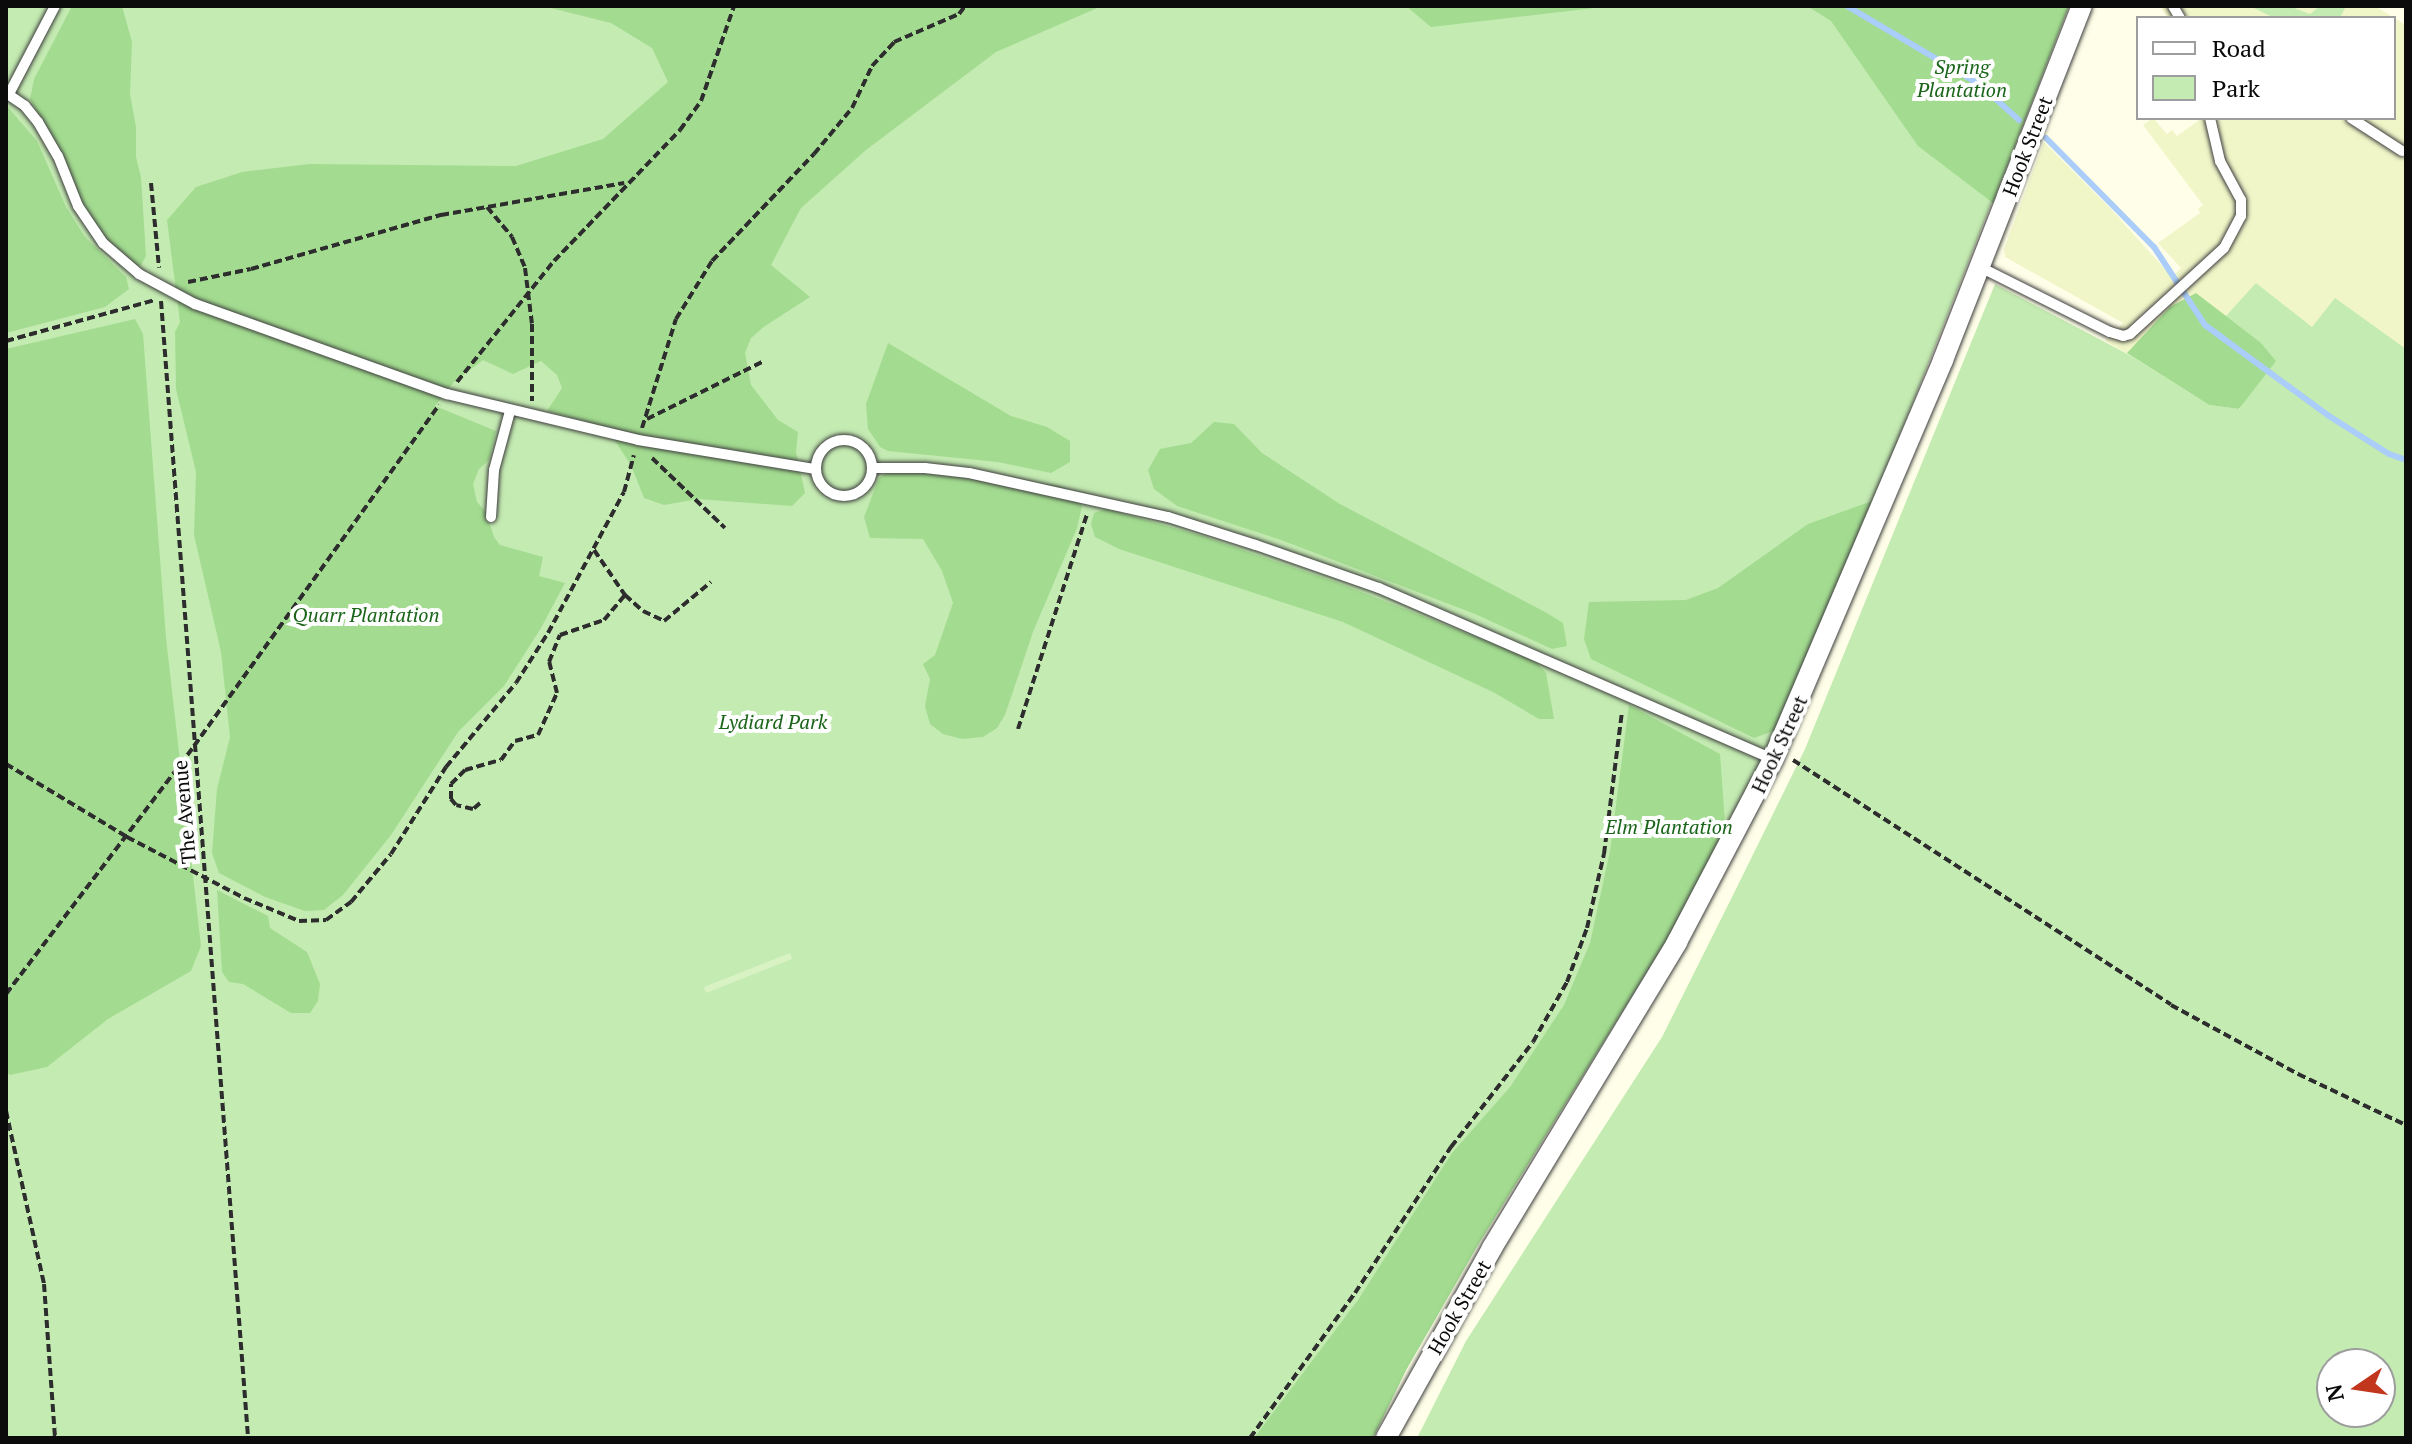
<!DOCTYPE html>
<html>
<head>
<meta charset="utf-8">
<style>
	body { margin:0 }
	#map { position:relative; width:2412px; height:1444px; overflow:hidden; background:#ffffe9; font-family:"PT Serif",serif }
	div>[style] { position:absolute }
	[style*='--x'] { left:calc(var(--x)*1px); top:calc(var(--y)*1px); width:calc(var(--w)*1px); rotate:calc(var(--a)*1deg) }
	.farmland>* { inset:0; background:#f1f6c8 }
	.green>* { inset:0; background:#c4ebb2 }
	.forest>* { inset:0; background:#a3dc90 }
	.pitch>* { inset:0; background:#d9f2c4 }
	.stream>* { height:6px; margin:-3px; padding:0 3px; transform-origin:3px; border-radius:3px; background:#abcdf9 }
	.path>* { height:4px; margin-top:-2px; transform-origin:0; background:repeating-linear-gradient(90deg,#2d2d2d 0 8px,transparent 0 12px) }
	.roads { filter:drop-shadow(0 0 2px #3e3e3e) drop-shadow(0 0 2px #3e3e3e) }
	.lane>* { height:10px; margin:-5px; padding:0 5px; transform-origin:5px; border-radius:5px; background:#fff }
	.lane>.ring { margin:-5px; padding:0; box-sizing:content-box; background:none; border:10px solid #fff; border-radius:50% }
	.street>* { height:20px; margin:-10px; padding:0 10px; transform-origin:10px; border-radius:10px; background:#fff }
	span { translate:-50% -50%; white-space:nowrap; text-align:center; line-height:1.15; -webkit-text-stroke:8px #fff; paint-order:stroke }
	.park-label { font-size:20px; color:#1a6519; font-style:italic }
	.street-label { font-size:20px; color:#0b0b0b }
	.frame { position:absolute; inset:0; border:8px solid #0b0b0b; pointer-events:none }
	.legend { position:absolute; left:2136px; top:16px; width:260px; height:104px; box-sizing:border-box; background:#fff; border:2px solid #9d9d9d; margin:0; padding:10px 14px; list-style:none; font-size:24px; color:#0b0b0b }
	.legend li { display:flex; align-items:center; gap:16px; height:40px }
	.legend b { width:40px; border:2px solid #9d9d9d }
	.north { position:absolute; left:2316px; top:1348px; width:80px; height:80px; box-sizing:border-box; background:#fff; border:2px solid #9d9d9d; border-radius:50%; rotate:257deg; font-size:22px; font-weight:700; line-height:32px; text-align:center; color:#0b0b0b }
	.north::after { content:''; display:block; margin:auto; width:28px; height:36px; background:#c2361d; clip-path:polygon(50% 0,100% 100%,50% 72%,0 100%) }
</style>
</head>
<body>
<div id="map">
	<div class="farmland">
		<i style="clip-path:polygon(2160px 6px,2375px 6px,2404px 24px,2406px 21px,2406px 406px,2133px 357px,2105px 341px,2123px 323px,2005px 257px,2004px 249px,2044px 142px,2110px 208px,2172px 277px,2181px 268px,2158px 243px,2200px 213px,2198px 209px,2203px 205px,2143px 125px,2153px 118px,2167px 134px,2172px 130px,2177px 136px,2202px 118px,2394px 118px,2394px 18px,2168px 18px)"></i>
	</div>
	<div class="green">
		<i style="clip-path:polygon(6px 6px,2069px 6px,1834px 603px,1779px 729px,1706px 877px,1481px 1240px,1406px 1370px,1373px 1438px,6px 1438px)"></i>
		<i style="clip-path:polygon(2250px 6px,2289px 6px,2310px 14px,2320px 6px,2346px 6px,2340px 18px,2274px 18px)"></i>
		<i style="clip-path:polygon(evenodd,2256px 283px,2312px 327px,2335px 298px,2406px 349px,2406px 1438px,1417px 1438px,1466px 1341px,1662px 1037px,1733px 895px,1805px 749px,1995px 284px,2133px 357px,2209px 405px,2240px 409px,2260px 342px,2226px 316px,2256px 283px,2332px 1364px,2380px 1364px,2380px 1412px,2332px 1412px,2332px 1364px)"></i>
	</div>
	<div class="forest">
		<i style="clip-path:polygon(72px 6px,122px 6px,132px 42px,130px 94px,136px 127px,136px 157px,141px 177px,146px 256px,141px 265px,132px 268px,118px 257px,79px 202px,64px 161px,30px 99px,34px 79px)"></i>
		<i style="clip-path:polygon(543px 6px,1102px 6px,996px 52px,866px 150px,801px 208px,771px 265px,810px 297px,765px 326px,751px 338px,745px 353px,751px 385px,778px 420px,798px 432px,796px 452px,805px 493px,792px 506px,698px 499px,664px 505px,644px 498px,631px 465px,611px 435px,584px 421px,547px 411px,562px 388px,557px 375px,541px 361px,513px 374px,483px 360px,454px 382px,435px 406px,496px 431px,489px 460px,479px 469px,473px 484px,477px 502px,486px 512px,494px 537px,500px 545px,543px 557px,539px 576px,565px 583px,541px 628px,504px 686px,458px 732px,391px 835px,343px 895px,324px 910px,305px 911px,265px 897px,219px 873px,212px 853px,217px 789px,230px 737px,221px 652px,194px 535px,196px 472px,176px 389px,175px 332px,180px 322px,167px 220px,196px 187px,242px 172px,310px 164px,516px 166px,603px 139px,668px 82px,652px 48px,611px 23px)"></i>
		<i style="clip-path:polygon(1406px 6px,1611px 6px,1431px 27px)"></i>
		<i style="clip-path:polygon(1807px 6px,2069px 6px,1993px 203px,1918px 146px,1831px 21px)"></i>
		<i style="clip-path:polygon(6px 105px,37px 141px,66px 207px,85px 237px,126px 277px,129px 289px,105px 307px,6px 333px)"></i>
		<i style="clip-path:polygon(2196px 293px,2260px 342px,2276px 361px,2239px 409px,2209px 405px,2127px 353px,2170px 307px)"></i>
		<i style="clip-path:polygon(135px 319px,143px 334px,166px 638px,201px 946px,191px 971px,108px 1019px,47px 1067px,10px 1075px,6px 1072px,6px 349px)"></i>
		<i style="clip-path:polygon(888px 343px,1011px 416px,1047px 427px,1070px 441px,1070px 462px,1051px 473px,998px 462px,888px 451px,880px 447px,868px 429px,866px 404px)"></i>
		<i style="clip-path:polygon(1214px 422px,1234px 424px,1262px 453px,1340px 504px,1547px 613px,1563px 623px,1567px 646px,1552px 649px,1475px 614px,1281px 540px,1177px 506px,1154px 489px,1148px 470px,1160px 449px,1191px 443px)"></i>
		<i style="clip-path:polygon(903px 472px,1058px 485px,1074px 491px,1082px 506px,1077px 528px,1033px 632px,1005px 715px,997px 728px,983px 737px,962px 739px,943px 734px,930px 724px,925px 706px,930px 679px,923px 664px,935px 655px,953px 603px,942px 571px,923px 539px,870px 538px,864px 517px,879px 478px,887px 473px)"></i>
		<i style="clip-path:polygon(1875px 500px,1779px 729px,1754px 738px,1591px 659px,1584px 639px,1589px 602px,1686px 600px,1718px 588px,1808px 524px)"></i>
		<i style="clip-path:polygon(1106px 509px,1202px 536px,1341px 584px,1534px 660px,1546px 673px,1554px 719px,1539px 719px,1493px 692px,1343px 622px,1119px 549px,1095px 537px,1091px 524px,1094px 513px)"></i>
		<i style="clip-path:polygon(1629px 705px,1720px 754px,1726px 836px,1706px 876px,1476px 1248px,1406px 1370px,1373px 1438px,1254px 1438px,1358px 1300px,1452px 1153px,1510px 1087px,1564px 1005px,1590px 943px,1610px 851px)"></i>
		<i style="clip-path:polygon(217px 890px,268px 916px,270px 928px,307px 952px,320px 984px,318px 1001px,310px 1013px,291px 1013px,243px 984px,229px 982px,222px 972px)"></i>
	</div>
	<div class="pitch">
		<i style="clip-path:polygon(790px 953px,792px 959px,706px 993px,704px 987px)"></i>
	</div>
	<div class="stream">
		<i style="--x:1847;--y:6;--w:153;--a:30.6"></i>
		<i style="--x:1979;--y:84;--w:54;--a:42"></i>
		<i style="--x:2046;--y:138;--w:153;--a:45.3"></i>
		<i style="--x:2154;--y:247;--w:93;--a:56.8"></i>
		<i style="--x:2205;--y:325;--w:154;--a:36.3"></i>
		<i style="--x:2329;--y:416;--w:71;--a:32.3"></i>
		<i style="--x:2389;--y:454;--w:18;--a:19"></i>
	</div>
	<div class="path">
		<i style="--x:151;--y:183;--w:85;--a:84.6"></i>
		<i style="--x:487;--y:207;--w:39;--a:50"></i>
		<i style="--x:512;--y:237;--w:34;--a:67"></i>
		<i style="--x:525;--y:268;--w:56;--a:82.9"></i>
		<i style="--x:532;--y:324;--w:77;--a:90"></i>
		<i style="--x:188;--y:282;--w:64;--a:-11.7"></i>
		<i style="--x:251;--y:269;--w:198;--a:-15.9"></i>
		<i style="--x:441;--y:215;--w:186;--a:-9.9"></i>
		<i style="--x:161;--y:301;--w:1140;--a:85.62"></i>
		<i style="--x:6;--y:341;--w:155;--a:-15.4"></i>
		<i style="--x:457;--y:382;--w:155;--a:-51.3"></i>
		<i style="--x:554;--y:261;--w:182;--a:-46.1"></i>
		<i style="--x:680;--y:130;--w:36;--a:-54"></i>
		<i style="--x:701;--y:101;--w:101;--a:-70.8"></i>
		<i style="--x:647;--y:419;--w:131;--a:-26.4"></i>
		<i style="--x:642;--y:428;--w:114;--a:-72.7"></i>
		<i style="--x:676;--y:319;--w:68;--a:-58.2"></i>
		<i style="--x:712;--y:261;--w:148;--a:-46.4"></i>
		<i style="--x:814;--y:154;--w:60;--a:-50.4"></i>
		<i style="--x:852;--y:108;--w:47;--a:-64.5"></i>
		<i style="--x:872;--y:66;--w:33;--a:-47"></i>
		<i style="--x:894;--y:42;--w:71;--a:-23.3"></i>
		<i style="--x:959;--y:14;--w:10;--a:-53"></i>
		<i style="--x:652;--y:458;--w:101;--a:43.8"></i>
		<i style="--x:594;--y:550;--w:55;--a:55.4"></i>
		<i style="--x:625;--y:595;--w:24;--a:42"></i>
		<i style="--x:643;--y:611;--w:23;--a:25"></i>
		<i style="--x:664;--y:621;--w:61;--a:-39.7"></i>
		<i style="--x:1018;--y:729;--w:226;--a:-72.2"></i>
		<i style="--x:1793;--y:760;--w:450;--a:32.9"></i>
		<i style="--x:2171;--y:1005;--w:145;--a:28.5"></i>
		<i style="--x:2298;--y:1074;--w:119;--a:25.3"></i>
		<i style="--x:6;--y:764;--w:141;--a:31.1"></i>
		<i style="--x:127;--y:837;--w:132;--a:27.5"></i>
		<i style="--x:244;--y:898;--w:60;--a:22.7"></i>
		<i style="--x:299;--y:921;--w:27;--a:-2"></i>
		<i style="--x:326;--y:920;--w:31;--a:-36"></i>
		<i style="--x:351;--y:902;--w:62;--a:-50.2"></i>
		<i style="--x:391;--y:854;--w:103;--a:-57.7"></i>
		<i style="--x:446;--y:767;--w:109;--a:-50.2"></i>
		<i style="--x:516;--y:683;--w:59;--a:-57.4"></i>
		<i style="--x:548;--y:633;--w:160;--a:-61.7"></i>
		<i style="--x:624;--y:492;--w:38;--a:-75"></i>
		<i style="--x:480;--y:803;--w:9;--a:139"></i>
		<i style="--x:473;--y:809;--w:17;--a:-167"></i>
		<i style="--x:456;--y:805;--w:8;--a:-130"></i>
		<i style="--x:451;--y:799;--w:15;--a:-90"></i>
		<i style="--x:451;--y:784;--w:20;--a:-45"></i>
		<i style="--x:465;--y:770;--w:37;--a:-16"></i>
		<i style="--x:501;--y:760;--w:24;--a:-54"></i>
		<i style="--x:515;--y:741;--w:24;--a:-15"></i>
		<i style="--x:538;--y:735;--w:46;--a:-65.7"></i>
		<i style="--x:557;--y:693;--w:32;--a:-104"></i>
		<i style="--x:549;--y:662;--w:29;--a:-68"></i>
		<i style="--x:560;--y:635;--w:46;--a:-18.8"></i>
		<i style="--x:604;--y:620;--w:33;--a:-50"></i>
		<i style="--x:6;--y:994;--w:311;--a:-52.8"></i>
		<i style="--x:194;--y:746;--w:420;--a:-54.3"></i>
		<i style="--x:6;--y:1111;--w:177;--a:77.6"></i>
		<i style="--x:44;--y:1284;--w:154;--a:85.9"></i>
		<i style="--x:1250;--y:1438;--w:179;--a:-54.1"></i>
		<i style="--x:1355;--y:1293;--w:175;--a:-56.7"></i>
		<i style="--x:1451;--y:1147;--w:133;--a:-52"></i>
		<i style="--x:1533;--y:1042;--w:69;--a:-60.5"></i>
		<i style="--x:1567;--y:982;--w:58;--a:-69.7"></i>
		<i style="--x:1587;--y:928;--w:76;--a:-77.1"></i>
		<i style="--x:1604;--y:854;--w:144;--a:-82.8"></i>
	</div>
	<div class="roads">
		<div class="lane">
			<i style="--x:2173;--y:6;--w:14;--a:60"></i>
			<i style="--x:6;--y:93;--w:23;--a:34"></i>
			<i style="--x:25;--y:106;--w:21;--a:51"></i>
			<i style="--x:38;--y:122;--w:39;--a:60"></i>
			<i style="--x:58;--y:156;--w:54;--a:68.2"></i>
			<i style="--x:78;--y:206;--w:45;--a:56"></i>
			<i style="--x:103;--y:243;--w:48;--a:40.7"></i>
			<i style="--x:139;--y:274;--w:64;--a:28.2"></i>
			<i style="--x:195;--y:304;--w:268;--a:19.7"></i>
			<i style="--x:447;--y:394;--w:196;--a:13.5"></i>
			<i style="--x:638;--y:440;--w:180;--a:9.3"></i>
			<i style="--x:9;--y:94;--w:99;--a:-62.4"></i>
			<i style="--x:2351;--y:118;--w:61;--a:32.9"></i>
			<i style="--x:1980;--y:267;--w:145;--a:26.6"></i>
			<i style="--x:2110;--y:332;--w:14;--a:17"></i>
			<i style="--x:2123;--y:336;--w:7;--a:-16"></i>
			<i style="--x:2130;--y:334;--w:127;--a:-42.5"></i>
			<i style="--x:2224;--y:248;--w:36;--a:-62"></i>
			<i style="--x:2241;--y:216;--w:16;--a:-90"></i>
			<i style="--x:2241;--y:200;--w:44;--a:-118.3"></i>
			<i style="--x:2220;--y:161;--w:44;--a:-103.1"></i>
			<i class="ring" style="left:816px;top:440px;width:46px;height:46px"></i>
			<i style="--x:872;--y:468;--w:53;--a:0"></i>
			<i style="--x:925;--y:468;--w:44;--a:6.5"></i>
			<i style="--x:969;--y:473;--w:204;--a:12.5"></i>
			<i style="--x:1168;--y:517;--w:92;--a:17.7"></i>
			<i style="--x:1256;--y:545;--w:130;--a:19.3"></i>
			<i style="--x:1379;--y:588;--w:430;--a:23.5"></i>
			<i style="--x:491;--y:517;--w:47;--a:-86.3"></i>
			<i style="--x:494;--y:470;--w:61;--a:-74.8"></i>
		</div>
		<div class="street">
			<i style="--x:1386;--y:1438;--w:218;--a:-60.8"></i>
			<i style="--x:1492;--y:1248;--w:358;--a:-58.8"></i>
			<i style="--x:1677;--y:942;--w:207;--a:-62.3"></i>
			<i style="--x:1773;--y:759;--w:434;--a:-66.9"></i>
			<i style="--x:1943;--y:360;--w:380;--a:-68.6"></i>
		</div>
	</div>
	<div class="park-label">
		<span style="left:1962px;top:78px">Spring<br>Plantation</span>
		<span style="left:366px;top:614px">Quarr Plantation</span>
		<span style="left:773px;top:721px">Lydiard Park</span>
		<span style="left:1669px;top:826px">Elm Plantation</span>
	</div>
	<div class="street-label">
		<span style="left:2027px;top:146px;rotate:-69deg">Hook Street</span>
		<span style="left:1779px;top:744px;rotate:-65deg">Hook Street</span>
		<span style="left:184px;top:812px;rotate:-95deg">The Avenue</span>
		<span style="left:1459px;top:1307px;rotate:-60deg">Hook Street</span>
	</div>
	<div class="frame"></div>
	<ul class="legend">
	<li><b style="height:10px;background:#fff"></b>Road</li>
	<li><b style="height:22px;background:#c4ebb2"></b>Park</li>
	</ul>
	<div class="north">N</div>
</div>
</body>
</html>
